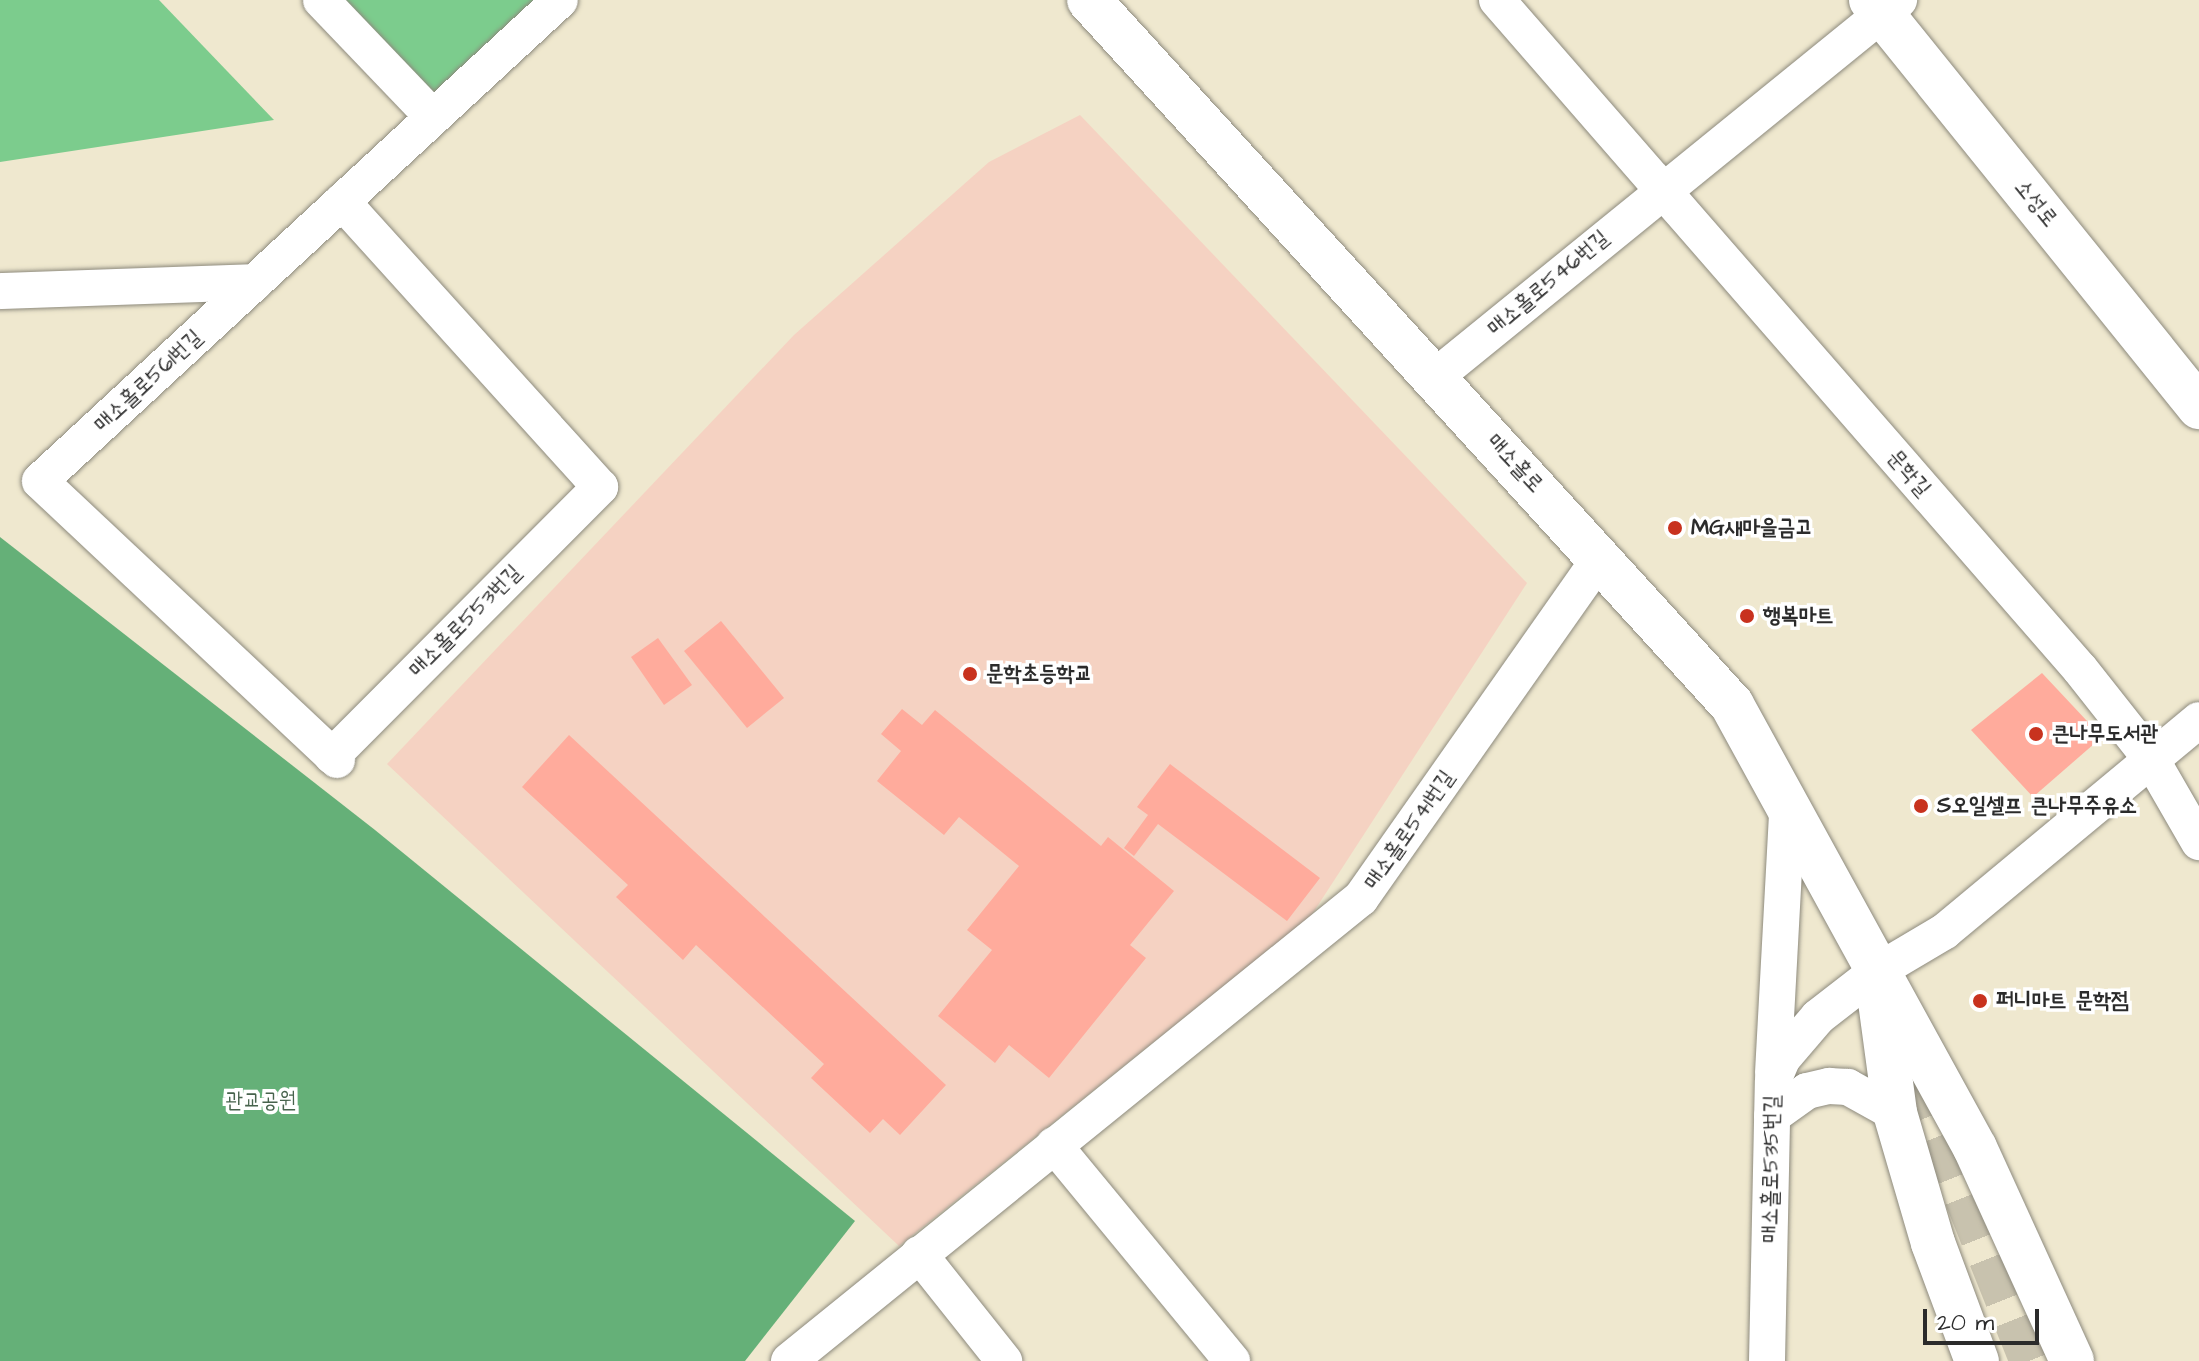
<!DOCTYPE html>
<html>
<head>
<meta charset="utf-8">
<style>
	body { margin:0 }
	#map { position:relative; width:2199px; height:1361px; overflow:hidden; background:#efe8cf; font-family:"Architects Daughter","Poor Story",sans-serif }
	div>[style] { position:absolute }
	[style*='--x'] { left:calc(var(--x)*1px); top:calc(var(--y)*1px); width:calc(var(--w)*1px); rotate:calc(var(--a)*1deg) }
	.built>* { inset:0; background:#f5d2c2 }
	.green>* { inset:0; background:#7ccc8d }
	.forest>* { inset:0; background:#65b078 }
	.building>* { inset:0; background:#ffab9c }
	.secondary-tunnel>* { height:44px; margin-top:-22px; transform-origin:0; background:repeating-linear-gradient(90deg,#c8c2ae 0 44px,transparent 0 66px) }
	.roads { filter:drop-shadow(0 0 2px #8d8a7d) drop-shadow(0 0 2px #8d8a7d) }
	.minor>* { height:36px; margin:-18px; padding:0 18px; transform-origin:18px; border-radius:18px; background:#fff }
	.tertiary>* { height:44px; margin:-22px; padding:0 22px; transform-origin:22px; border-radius:22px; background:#fff }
	.secondary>* { height:44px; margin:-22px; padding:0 22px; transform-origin:22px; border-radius:22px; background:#fff }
	.dots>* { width:22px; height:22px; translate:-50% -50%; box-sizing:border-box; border:4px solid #fff; border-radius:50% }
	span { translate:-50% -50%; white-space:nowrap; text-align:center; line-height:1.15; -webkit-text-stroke:7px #fff; paint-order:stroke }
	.street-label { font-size:22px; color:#2b2b2b }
	.poi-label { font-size:22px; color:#2b2b2b; font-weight:700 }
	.left { translate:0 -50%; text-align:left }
	.park-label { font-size:22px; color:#47634d }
	.scale { position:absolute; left:1923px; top:1309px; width:116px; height:36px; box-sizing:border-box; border:4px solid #2b2b2b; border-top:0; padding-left:10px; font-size:24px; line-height:28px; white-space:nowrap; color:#2b2b2b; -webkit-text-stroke:6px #fff; paint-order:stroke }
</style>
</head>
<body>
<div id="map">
	<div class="built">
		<i style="clip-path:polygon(1080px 115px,1527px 583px,1311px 916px,899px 1246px,387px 764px,794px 335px,989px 162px)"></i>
	</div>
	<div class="green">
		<i style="clip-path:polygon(0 0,159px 0,274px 120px,0 162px)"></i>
		<i style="clip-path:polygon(337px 0,543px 0,435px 97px)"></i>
	</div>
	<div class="forest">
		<i style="clip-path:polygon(0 537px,375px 830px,855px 1221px,745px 1361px,0 1361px)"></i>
	</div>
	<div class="building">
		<i style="clip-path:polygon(721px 621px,784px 698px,747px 728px,684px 651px)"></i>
		<i style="clip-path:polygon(658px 638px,692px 685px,664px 705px,631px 657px)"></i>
		<i style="clip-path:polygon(2042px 673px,2102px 737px,2033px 797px,1971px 730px)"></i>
		<i style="clip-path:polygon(902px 709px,922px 725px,935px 710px,1101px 846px,1108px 837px,1174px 891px,1130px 945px,1146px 958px,1049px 1078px,1009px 1045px,995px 1063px,938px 1016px,992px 950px,967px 930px,1019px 866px,959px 817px,944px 835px,877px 781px,901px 751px,881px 734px)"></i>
		<i style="clip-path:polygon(569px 735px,946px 1085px,900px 1135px,883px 1119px,870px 1133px,811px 1078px,824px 1064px,696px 945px,683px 960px,616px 897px,628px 885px,522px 787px)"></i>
		<i style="clip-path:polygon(1170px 764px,1320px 878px,1287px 921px,1158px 824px,1134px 856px,1124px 848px,1148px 815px,1137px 807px)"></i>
	</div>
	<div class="secondary-tunnel">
		<i style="--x:1917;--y:1074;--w:309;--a:68.2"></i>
	</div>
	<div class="roads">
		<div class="minor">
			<i style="--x:321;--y:0;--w:162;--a:46.3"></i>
			<i style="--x:1497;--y:0;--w:887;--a:48.93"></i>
			<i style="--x:2080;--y:669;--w:115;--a:51.7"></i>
			<i style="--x:2151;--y:759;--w:96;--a:60"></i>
			<i style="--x:0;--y:291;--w:255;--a:-2"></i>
			<i style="--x:1435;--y:377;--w:598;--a:-39.09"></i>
			<i style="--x:332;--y:756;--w:380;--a:-45.1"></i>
			<i style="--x:600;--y:487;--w:385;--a:-132.1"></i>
			<i style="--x:337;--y:760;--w:407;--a:-136.8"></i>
			<i style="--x:40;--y:481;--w:708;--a:-42.77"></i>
			<i style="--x:1773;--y:1073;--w:274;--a:-86.9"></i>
			<i style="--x:1772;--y:1116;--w:43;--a:-35.5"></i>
			<i style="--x:1807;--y:1091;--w:23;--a:-13"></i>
			<i style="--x:1829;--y:1086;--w:19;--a:3"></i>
			<i style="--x:1848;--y:1087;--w:54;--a:29"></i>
			<i style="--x:1054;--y:1145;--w:280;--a:50.5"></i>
			<i style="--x:919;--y:1254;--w:137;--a:51.5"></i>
			<i style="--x:789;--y:1361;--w:736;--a:-38.99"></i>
			<i style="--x:1361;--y:898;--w:417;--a:-54.9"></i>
			<i style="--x:1767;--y:1361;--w:280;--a:-88.8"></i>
			<i style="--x:1773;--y:1081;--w:25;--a:-67"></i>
			<i style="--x:1783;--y:1058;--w:54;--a:-49.5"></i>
			<i style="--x:1818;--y:1017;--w:73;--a:-37.8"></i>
			<i style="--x:1876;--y:972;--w:80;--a:-30.7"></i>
			<i style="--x:1945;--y:931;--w:330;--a:-39.7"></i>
		</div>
		<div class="tertiary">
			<i style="--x:1871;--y:0;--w:523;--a:51.13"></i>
		</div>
		<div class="secondary">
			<i style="--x:1089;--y:0;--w:954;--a:47.63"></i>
			<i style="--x:1732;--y:705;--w:505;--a:61.25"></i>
			<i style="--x:1975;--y:1148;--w:234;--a:65.5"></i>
			<i style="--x:1879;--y:994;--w:120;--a:82.3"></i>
			<i style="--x:1895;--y:1113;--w:135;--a:73.7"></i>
			<i style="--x:1933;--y:1243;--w:126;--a:69.6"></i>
		</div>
	</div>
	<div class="dots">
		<i style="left:1675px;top:528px;background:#c8321e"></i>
		<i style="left:1747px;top:616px;background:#c8321e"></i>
		<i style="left:970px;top:674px;background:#c8321e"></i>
		<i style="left:2036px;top:734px;background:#c8321e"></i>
		<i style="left:1921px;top:806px;background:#c8321e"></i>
		<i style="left:1980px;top:1001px;background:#c8321e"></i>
	</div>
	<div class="street-label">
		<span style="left:2036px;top:203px;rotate:51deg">소성로</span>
		<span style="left:1548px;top:283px;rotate:-40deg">매소홀로546번길</span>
		<span style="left:148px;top:381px;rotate:-43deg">매소홀로561번길</span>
		<span style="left:1515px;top:463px;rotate:47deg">매소홀로</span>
		<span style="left:1909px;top:473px;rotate:49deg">문학길</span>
		<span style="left:465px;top:621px;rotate:-45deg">매소홀로553번길</span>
		<span style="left:1409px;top:830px;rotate:-55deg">매소홀로541번길</span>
		<span style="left:1771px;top:1169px;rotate:-89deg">매소홀로535번길</span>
	</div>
	<div class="poi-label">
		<span class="left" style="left:1691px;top:528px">MG새마을금고</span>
		<span class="left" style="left:1763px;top:616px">행복마트</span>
		<span class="left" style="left:986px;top:674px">문학초등학교</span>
		<span class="left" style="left:2052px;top:734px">큰나무도서관</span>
		<span class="left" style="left:1937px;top:806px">S오일셀프 큰나무주유소</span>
		<span class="left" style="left:1996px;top:1001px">퍼니마트 문학점</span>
	</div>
	<div class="park-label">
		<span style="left:261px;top:1101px">관교공원</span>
	</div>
	<div class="scale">20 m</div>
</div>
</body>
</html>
